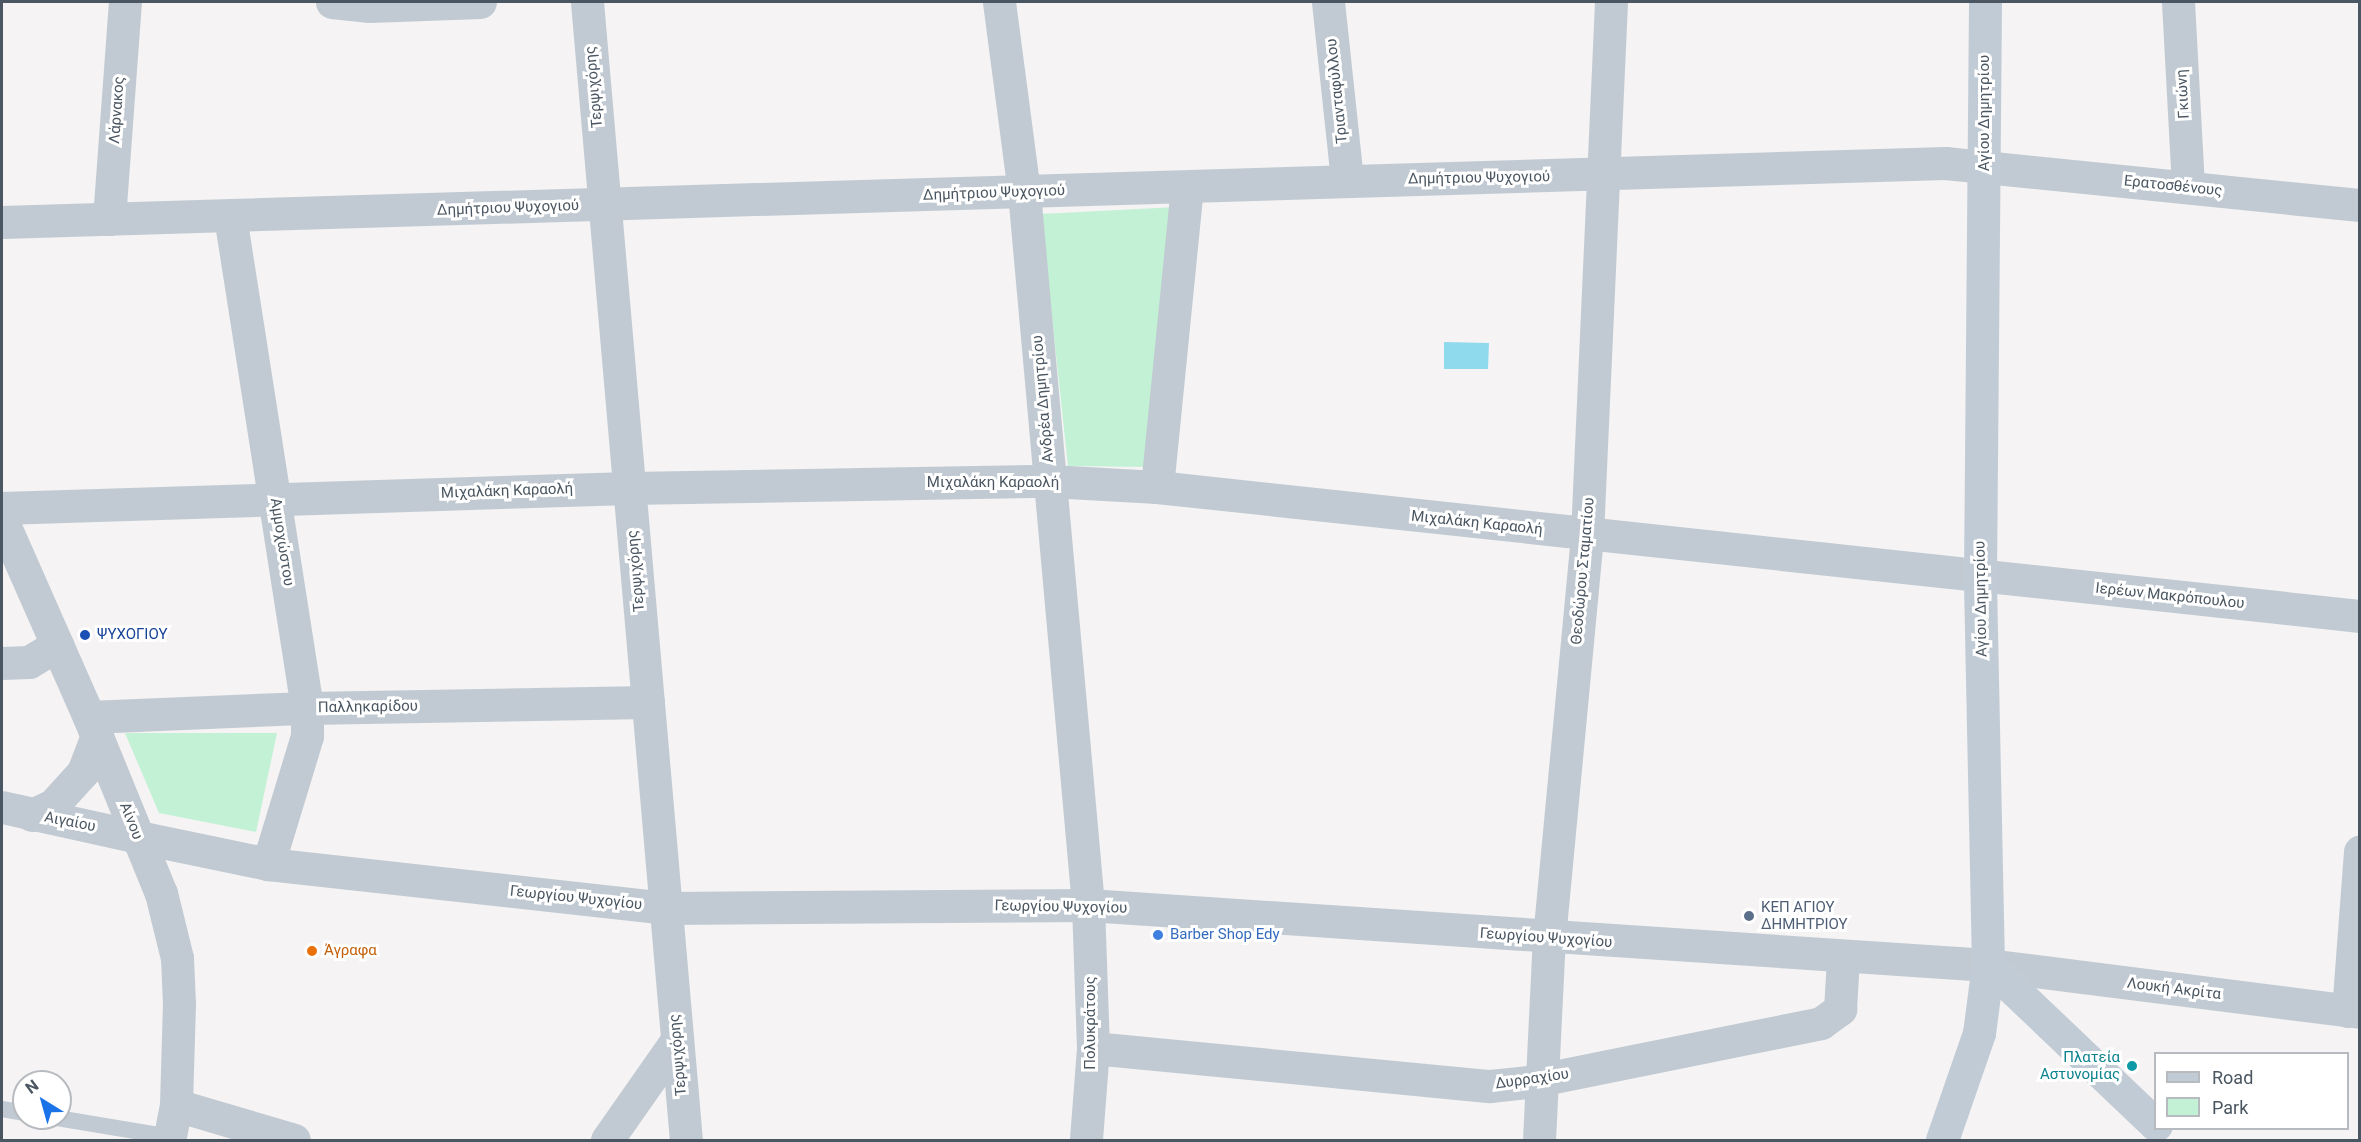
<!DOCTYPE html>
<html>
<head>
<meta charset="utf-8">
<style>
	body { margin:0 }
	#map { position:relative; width:2361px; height:1142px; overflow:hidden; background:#f5f3f3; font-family:Roboto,sans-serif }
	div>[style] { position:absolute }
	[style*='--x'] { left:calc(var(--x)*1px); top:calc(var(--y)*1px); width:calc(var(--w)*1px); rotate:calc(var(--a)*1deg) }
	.green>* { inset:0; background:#c3f1d5 }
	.water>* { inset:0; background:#90daee }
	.service>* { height:16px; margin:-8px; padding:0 8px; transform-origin:8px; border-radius:8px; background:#c1cad2 }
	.minor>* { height:33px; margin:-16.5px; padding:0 16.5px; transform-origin:16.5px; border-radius:16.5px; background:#c1cad2 }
	.tertiary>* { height:33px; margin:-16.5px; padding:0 16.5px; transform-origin:16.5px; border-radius:16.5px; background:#c1cad2 }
	.secondary>* { height:33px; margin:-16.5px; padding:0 16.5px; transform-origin:16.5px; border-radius:16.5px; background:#c1cbd6 }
	.dots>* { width:16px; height:16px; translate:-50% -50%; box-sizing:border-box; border:3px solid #fff; border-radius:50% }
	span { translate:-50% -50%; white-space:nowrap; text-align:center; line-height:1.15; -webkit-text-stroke:6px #fff; paint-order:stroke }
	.street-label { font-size:15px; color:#4a5661 }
	.transit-label { font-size:15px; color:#164399 }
	.left { translate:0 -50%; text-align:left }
	.service-label { font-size:15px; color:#4e5e75 }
	.shop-label { font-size:15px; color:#366cbe }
	.food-label { font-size:15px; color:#c56008 }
	.culture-label { font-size:15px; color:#0d838f }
	.right { translate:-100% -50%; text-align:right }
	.frame { position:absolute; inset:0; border:3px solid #4a5661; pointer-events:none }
	.legend { position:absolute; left:2154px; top:1052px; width:195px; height:78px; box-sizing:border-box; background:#fff; border:2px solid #b7bbc0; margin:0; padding:8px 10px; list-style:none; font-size:18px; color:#4a5661 }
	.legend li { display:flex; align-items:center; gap:12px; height:30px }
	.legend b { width:30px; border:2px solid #b7bbc0 }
	.north { position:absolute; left:12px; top:1070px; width:60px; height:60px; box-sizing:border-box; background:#fff; border:2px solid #b7bbc0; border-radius:50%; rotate:323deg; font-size:16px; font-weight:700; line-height:24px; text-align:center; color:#4a5661 }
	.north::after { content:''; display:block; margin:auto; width:21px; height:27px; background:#1a73e8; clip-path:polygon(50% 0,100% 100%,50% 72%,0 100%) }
</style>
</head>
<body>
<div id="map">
	<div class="green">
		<i style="clip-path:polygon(1177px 207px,1149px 467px,1068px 466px,1041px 214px)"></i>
		<i style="clip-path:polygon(125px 733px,277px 733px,256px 832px,159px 813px)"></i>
	</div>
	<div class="water">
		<i style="clip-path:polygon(1444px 342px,1489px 343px,1488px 369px,1444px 369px)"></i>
	</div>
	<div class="service">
		<i style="--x:2;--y:1109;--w:22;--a:10"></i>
		<i style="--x:57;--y:1118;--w:115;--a:9.5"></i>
	</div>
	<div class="minor">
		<i style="--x:332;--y:2;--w:38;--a:6"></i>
		<i style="--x:370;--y:6;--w:110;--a:-2.1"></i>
		<i style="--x:587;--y:2;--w:1142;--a:85.03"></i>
		<i style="--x:999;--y:2;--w:192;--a:82.5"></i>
		<i style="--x:1024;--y:192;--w:716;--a:84.87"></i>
		<i style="--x:1088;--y:905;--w:143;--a:88"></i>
		<i style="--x:1093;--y:1048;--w:92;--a:94.4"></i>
		<i style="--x:1328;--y:2;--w:180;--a:83.9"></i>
		<i style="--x:2178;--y:2;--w:185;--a:86.9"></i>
		<i style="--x:230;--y:216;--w:498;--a:81.1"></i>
		<i style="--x:307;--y:708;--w:28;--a:90"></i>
		<i style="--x:307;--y:736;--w:134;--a:106.9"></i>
		<i style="--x:109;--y:219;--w:218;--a:-85.8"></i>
		<i style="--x:2;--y:222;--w:1944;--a:-1.74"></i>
		<i style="--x:1945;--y:163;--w:417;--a:5.8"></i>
		<i style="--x:1157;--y:487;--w:301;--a:-84.3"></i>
		<i style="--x:2;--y:508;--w:627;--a:-1.83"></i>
		<i style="--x:629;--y:488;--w:421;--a:-1"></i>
		<i style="--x:1050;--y:481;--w:107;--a:3.2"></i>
		<i style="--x:1157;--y:487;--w:1210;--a:6.12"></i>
		<i style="--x:2;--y:663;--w:27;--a:-2"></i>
		<i style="--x:29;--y:662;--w:33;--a:-31"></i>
		<i style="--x:89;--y:717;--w:218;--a:-2.4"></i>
		<i style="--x:307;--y:708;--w:341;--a:-1"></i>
		<i style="--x:138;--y:837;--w:133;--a:11.7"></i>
		<i style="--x:268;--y:864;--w:400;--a:6.3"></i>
		<i style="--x:666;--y:908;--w:422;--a:-0.4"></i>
		<i style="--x:1088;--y:905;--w:902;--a:3.81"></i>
		<i style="--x:1988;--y:965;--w:375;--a:7.2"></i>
		<i style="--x:2348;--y:1011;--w:160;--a:-85.7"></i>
		<i style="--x:1093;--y:1048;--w:399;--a:5.5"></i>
		<i style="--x:1490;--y:1086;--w:39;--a:-6"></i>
		<i style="--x:1529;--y:1082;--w:298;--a:-11.4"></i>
		<i style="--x:1821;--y:1023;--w:24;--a:-36"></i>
		<i style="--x:1840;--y:1009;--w:51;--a:-86.6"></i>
		<i style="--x:176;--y:1105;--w:123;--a:16.5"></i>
		<i style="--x:607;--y:1140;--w:122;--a:-55"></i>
		<i style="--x:1539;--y:1140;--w:202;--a:-87.2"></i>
		<i style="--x:1549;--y:938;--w:405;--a:-84.6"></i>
		<i style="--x:1587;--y:535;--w:534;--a:-87.42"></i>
	</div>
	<div class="tertiary">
		<i style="--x:2;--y:520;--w:215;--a:66.2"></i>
		<i style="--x:89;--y:717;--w:190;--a:67.8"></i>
		<i style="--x:161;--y:893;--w:67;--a:76.2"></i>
		<i style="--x:177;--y:958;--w:45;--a:87.5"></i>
		<i style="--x:179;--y:1003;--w:102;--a:91.7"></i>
		<i style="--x:176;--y:1105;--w:36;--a:101"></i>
		<i style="--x:2;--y:807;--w:139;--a:12.4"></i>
		<i style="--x:32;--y:815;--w:23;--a:-25"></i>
		<i style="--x:53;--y:805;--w:45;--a:-47.7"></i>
		<i style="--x:83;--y:772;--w:39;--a:-69"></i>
	</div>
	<div class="secondary">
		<i style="--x:1988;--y:965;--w:232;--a:43.6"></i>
		<i style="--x:1942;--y:1140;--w:113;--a:-70.9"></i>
		<i style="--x:1979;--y:1033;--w:69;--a:-82.5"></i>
		<i style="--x:1988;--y:965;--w:389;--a:-91.2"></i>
		<i style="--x:1980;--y:576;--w:574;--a:-89.5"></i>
	</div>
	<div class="dots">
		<i style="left:85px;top:635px;background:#1a4fb4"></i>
		<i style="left:1749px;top:916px;background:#5c6f8a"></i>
		<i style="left:1158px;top:935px;background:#3f7fe0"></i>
		<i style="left:312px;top:951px;background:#e8710a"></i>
		<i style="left:2132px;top:1066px;background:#0f9aa8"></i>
	</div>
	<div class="street-label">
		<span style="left:594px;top:87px;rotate:-95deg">Τερψιχόρης</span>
		<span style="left:1337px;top:91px;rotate:-96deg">Τριανταφύλλου</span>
		<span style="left:2183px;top:94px;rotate:-93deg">Γκιώνη</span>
		<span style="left:117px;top:110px;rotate:-86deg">Λάρνακος</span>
		<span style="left:1985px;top:113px;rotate:-90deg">Αγίου Δημητρίου</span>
		<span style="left:1479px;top:178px;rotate:-1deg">Δημήτριου Ψυχογιού</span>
		<span style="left:2173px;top:186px;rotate:6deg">Ερατοσθένους</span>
		<span style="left:994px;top:193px;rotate:-2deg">Δημήτριου Ψυχογιού</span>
		<span style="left:508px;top:208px;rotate:-2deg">Δημήτριου Ψυχογιού</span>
		<span style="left:1043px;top:399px;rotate:-95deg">Ανδρέα Δημητρίου</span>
		<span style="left:993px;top:483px">Μιχαλάκη Καραολή</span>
		<span style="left:507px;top:491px;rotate:-2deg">Μιχαλάκη Καραολή</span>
		<span style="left:1477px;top:523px;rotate:6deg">Μιχαλάκη Καραολή</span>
		<span style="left:282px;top:542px;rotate:81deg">Αμμοχώστου</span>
		<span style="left:636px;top:571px;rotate:-95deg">Τερψιχόρης</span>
		<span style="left:1583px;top:571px;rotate:-85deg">Θεοδώρου Σταματίου</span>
		<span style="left:2170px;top:596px;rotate:6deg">Ιερέων Μακρόπουλου</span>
		<span style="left:1981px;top:599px;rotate:-91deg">Αγίου Δημητρίου</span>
		<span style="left:368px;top:707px;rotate:-1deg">Παλληκαρίδου</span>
		<span style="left:131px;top:821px;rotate:68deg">Αίνου</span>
		<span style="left:70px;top:822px;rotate:11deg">Αιγαίου</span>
		<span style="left:576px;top:898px;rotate:6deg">Γεωργίου Ψυχογίου</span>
		<span style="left:1061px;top:907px;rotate:1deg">Γεωργίου Ψυχογίου</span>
		<span style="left:1546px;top:938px;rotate:4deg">Γεωργίου Ψυχογίου</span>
		<span style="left:2174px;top:989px;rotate:7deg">Λουκή Ακρίτα</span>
		<span style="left:1091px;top:1023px;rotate:-90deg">Πολυκράτους</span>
		<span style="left:678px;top:1055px;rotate:-95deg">Τερψιχόρης</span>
		<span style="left:1532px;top:1079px;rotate:-8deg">Δυρραχίου</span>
	</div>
	<div class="transit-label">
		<span class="left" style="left:97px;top:635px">ΨΥΧΟΓΙΟΥ</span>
	</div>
	<div class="service-label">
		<span class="left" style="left:1761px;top:916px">ΚΕΠ ΑΓΙΟΥ<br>ΔΗΜΗΤΡΙΟΥ</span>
	</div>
	<div class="shop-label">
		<span class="left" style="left:1170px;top:935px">Barber Shop Edy</span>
	</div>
	<div class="food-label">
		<span class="left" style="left:324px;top:951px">Άγραφα</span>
	</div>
	<div class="culture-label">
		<span class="right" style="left:2120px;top:1066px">Πλατεία<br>Αστυνομίας</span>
	</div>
	<div class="frame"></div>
	<ul class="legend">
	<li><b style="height:8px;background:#c1cbd6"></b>Road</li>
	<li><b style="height:16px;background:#c3f1d5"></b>Park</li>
	</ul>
	<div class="north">N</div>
</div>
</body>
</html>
